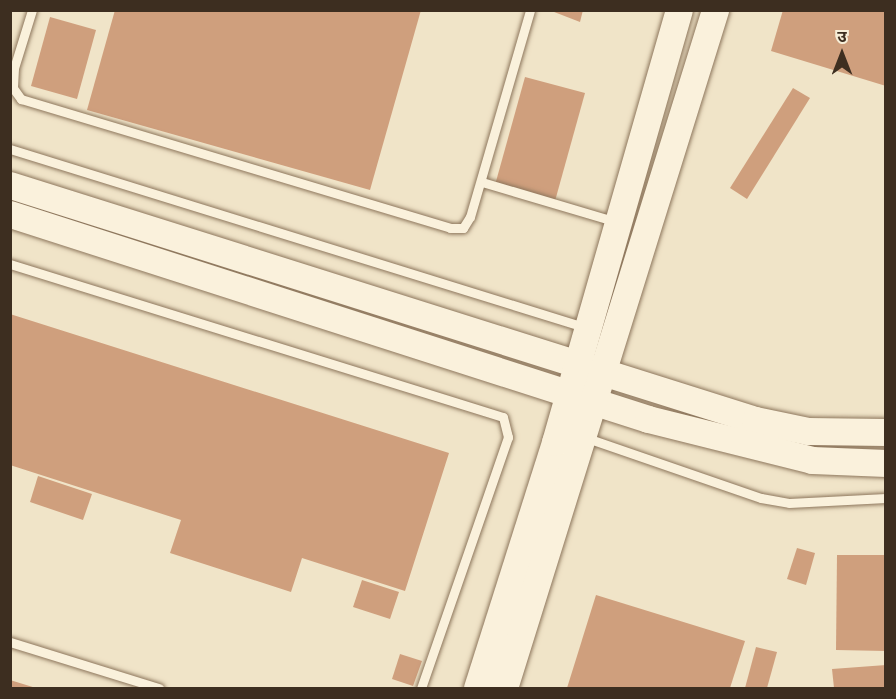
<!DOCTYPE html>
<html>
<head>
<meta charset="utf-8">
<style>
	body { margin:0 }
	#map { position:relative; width:896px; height:699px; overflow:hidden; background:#f0e4c8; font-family:"Noto Serif","Noto Sans Devanagari",serif }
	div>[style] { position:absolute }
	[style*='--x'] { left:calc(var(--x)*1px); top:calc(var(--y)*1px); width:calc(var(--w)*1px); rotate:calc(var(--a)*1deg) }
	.building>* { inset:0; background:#cf9f7d }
	.roads { filter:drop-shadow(0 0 2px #8d765c) drop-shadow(0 0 2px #8d765c) }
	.lane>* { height:9px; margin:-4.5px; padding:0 4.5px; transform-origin:4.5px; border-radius:4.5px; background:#faf1dc }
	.secondary>* { height:27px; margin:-13.5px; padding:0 13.5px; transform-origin:13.5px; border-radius:13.5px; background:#faf1dc }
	span { translate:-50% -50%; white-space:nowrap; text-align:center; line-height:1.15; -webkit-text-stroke:4.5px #f7eed8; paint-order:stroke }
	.frame { position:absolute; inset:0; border:12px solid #3d2e20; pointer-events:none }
	.north { position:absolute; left:812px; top:24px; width:60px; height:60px; -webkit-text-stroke:4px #f7eed8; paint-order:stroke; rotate:0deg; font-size:16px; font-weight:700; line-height:24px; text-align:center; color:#3d2e20 }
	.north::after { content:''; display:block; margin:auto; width:21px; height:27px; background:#3d2e20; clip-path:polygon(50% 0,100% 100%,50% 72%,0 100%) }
</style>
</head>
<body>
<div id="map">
	<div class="building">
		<i style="clip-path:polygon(115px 10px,421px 10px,370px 190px,87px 110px)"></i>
		<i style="clip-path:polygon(549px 10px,583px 10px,580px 22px)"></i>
		<i style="clip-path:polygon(783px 10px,886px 10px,886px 86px,771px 51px)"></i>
		<i style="clip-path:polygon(50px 17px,96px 30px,77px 99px,31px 86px)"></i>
		<i style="clip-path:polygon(525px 77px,585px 93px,555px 201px,495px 185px)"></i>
		<i style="clip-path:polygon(793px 88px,810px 98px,747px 199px,730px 188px)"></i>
		<i style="clip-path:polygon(10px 314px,449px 453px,405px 591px,302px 558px,291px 592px,170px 553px,181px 520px,10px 465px)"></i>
		<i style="clip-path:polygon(38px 476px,92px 494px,83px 520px,30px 502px)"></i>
		<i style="clip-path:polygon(797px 548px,815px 553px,806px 585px,787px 579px)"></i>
		<i style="clip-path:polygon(837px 555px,886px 555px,886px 651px,836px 650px)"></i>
		<i style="clip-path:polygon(362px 580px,399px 592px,390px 619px,353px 607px)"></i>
		<i style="clip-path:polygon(596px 595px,745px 641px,730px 688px,567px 688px)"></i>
		<i style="clip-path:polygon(756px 647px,777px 652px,767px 688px,745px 688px)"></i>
		<i style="clip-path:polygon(400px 654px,422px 661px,413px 686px,392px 679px)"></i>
		<i style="clip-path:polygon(886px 665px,886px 688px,834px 688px,832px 669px)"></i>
		<i style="clip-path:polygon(10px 680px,36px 688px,10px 688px)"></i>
	</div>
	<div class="roads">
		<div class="lane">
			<i style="--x:32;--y:10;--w:61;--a:107.2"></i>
			<i style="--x:14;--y:68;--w:20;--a:93"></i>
			<i style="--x:13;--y:88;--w:14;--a:54"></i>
			<i style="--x:21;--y:99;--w:448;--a:16.7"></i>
			<i style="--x:450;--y:228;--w:13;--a:0"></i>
			<i style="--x:463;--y:228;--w:13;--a:-58"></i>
			<i style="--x:470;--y:217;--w:216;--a:-73.8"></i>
			<i style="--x:10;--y:149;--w:601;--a:17.23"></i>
			<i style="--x:482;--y:182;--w:138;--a:16.5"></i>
			<i style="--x:10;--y:264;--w:516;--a:17.24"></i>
			<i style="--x:503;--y:417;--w:21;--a:76"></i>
			<i style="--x:508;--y:437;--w:266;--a:109.1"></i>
			<i style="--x:584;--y:437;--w:187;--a:19"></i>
			<i style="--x:761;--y:498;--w:28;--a:10"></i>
			<i style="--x:789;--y:503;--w:97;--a:-3"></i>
			<i style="--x:10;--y:642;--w:156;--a:17.2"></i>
		</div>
		<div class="secondary">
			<i style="--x:10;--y:185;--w:781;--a:17.51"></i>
			<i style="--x:755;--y:420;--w:54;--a:11.7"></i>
			<i style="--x:808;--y:431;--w:78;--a:0.7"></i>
			<i style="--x:10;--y:214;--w:670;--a:17.81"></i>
			<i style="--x:648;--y:419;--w:169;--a:14"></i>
			<i style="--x:812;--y:460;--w:74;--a:2.3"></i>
			<i style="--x:477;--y:688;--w:258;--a:-72.4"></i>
			<i style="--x:555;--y:442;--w:449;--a:-74"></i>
			<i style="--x:504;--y:688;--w:710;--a:-72.71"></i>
		</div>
	</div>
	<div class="frame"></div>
	<div class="north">उ</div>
</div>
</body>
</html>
